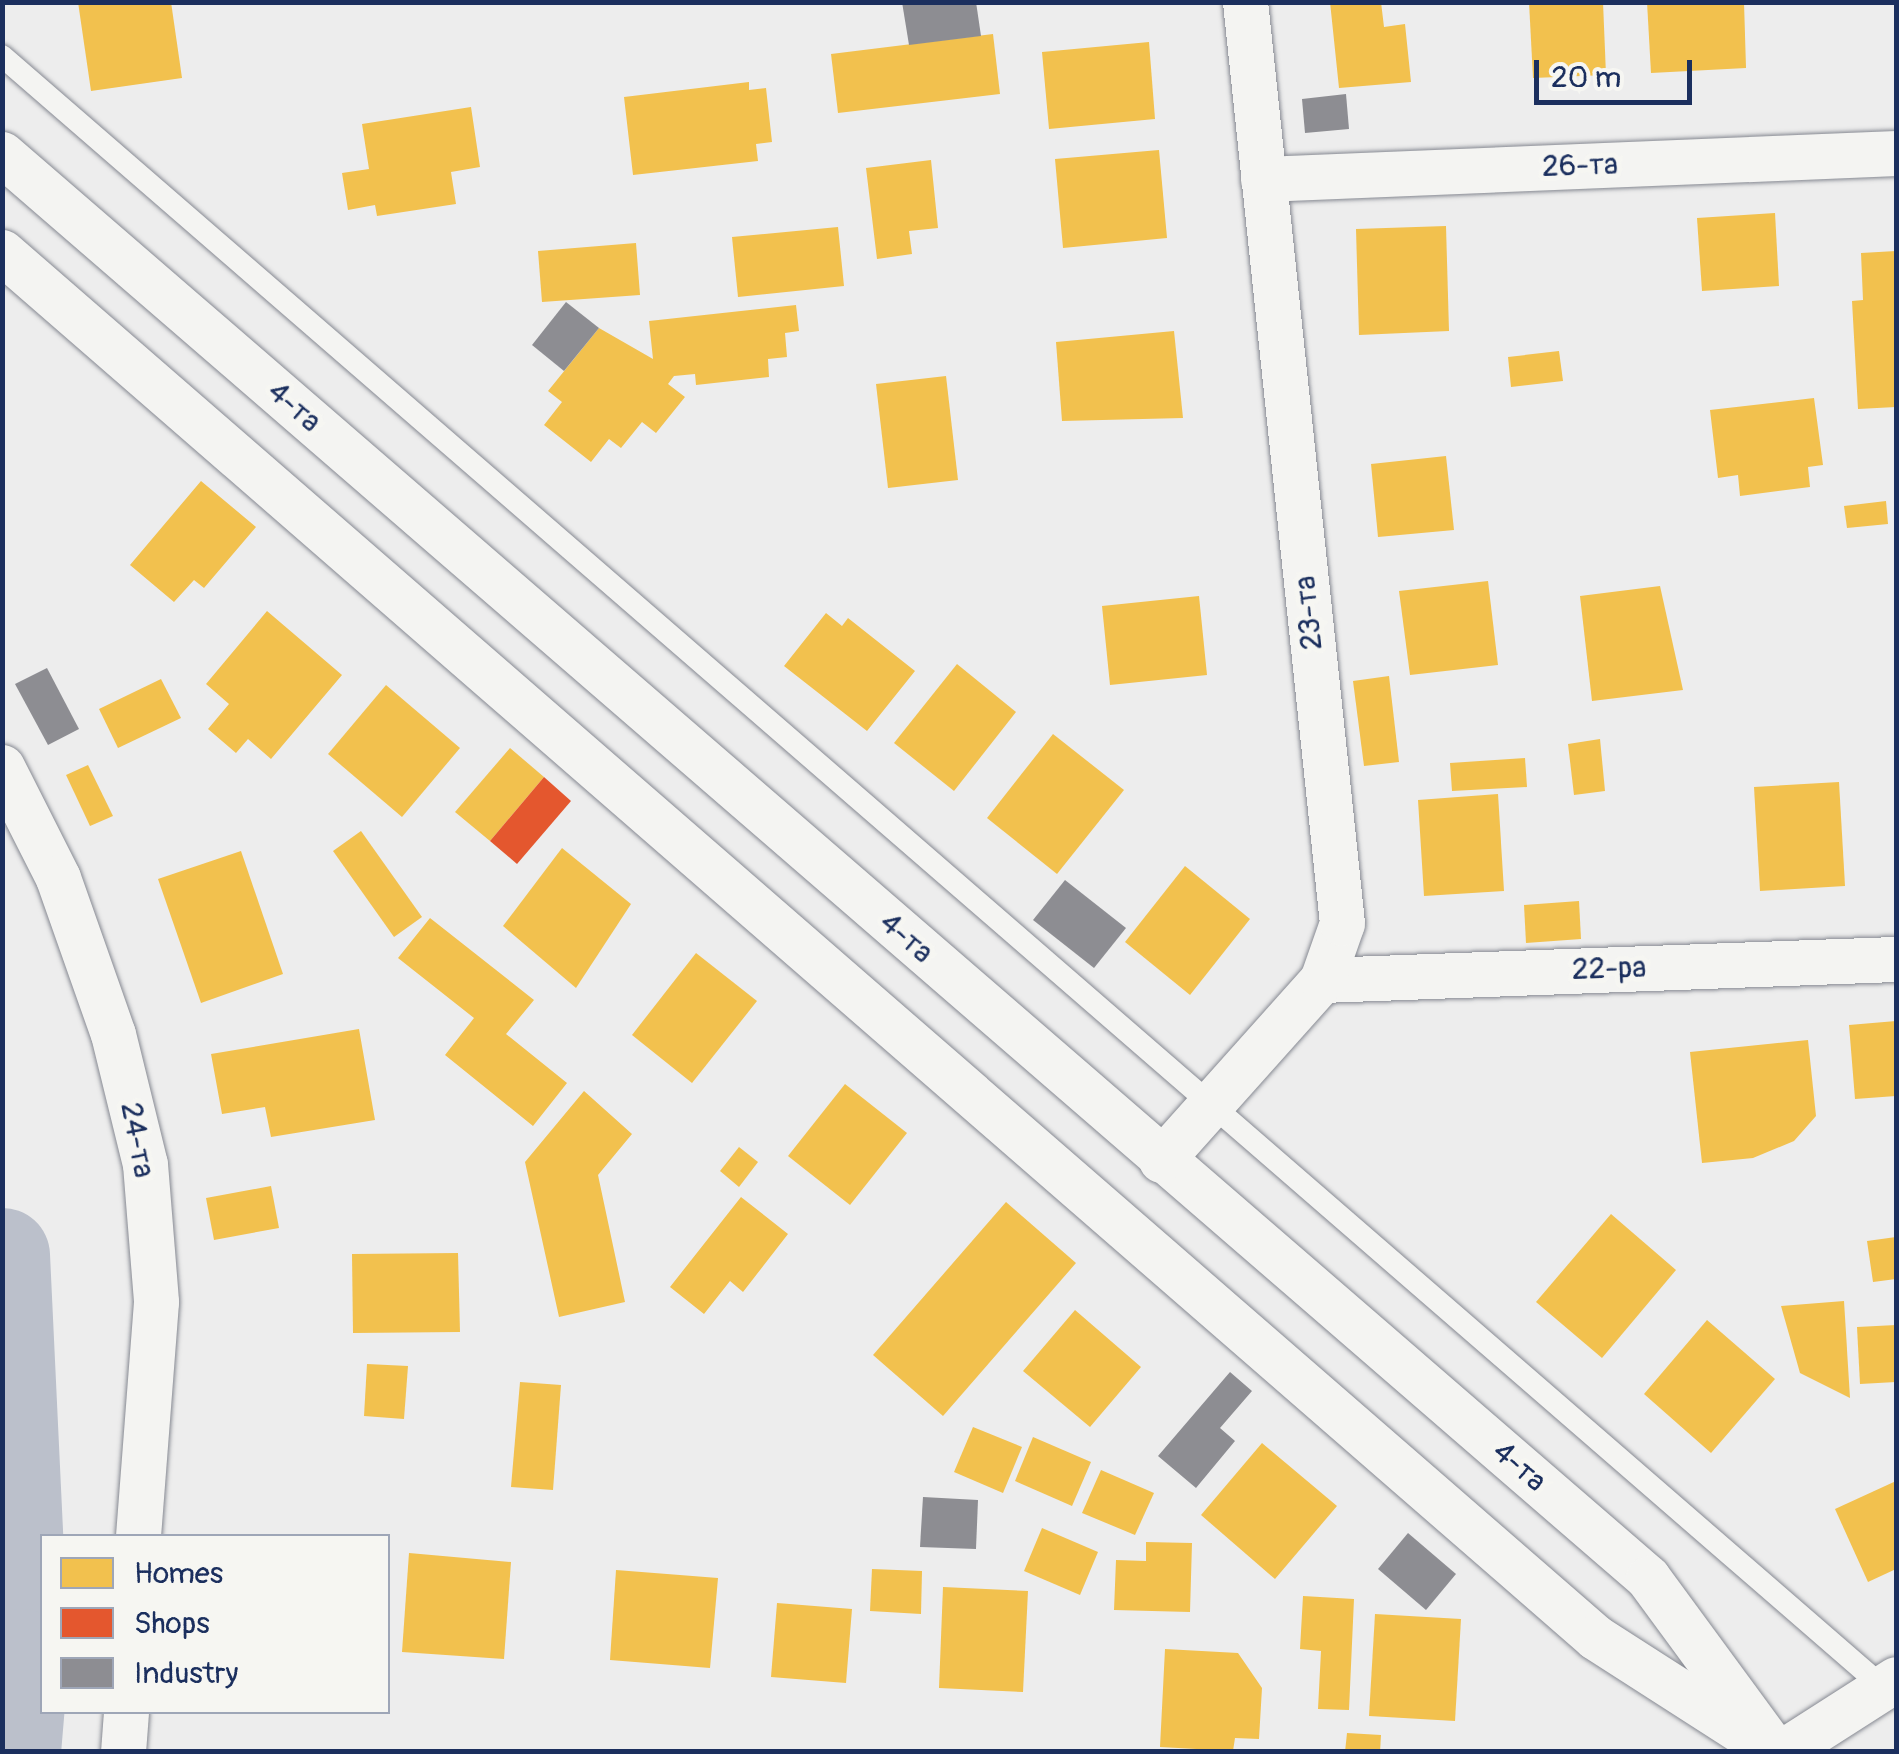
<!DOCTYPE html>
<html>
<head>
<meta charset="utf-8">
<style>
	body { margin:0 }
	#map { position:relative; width:1899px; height:1754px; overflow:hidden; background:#ededed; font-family:Pangolin,sans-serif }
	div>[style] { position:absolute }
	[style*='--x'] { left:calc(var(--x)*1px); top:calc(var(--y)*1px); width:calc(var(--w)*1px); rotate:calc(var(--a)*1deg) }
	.homes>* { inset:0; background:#f2c14e }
	.shops>* { inset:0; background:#e4572e }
	.industry>* { inset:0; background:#8d8d92 }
	.river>* { height:95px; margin:-47.5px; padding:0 47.5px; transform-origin:47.5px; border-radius:47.5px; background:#bbc0cb }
	.roads { filter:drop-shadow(0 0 2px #868992) drop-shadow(0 0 2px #868992) }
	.lane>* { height:22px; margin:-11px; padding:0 11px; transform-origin:11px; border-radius:11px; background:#f4f4f2 }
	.street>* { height:45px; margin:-22.5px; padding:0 22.5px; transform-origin:22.5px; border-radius:22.5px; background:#f4f4f2 }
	span { translate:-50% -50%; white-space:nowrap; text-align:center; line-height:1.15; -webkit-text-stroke:10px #f6f6f2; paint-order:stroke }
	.street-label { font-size:30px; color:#1b2f5e }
	.frame { position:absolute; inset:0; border:5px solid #1b2f5e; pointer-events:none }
	.legend { position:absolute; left:40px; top:1534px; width:350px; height:180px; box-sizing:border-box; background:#f6f6f2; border:2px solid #9ea6b7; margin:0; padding:12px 18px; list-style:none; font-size:30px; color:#1b2f5e }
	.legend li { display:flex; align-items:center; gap:20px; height:50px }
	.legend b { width:50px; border:2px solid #9ea6b7 }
	.scale { position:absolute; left:1534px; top:60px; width:158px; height:45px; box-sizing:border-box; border:5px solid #1b2f5e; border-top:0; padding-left:12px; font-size:30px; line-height:35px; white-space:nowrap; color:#1b2f5e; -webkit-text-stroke:8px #f6f6f2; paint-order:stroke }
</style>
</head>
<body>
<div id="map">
	<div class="homes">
		<i style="clip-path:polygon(78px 2px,171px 2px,182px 78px,91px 91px)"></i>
		<i style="clip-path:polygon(1330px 2px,1381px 2px,1384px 27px,1405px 24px,1411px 82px,1339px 88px)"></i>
		<i style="clip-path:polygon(1529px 2px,1603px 2px,1606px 75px,1533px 78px)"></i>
		<i style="clip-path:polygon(1647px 2px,1744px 2px,1746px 68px,1651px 73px)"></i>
		<i style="clip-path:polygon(993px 34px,1000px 94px,838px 113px,831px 54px)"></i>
		<i style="clip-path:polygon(1149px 42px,1155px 119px,1049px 129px,1042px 52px)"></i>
		<i style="clip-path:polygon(749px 82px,749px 90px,766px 88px,772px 142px,756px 144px,758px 161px,633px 175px,624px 97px)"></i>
		<i style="clip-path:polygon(471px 107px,480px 167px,451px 172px,456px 204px,377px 216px,375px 205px,348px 210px,342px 173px,369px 169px,362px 124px)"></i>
		<i style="clip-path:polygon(1159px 150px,1167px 238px,1063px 248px,1055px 159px)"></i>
		<i style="clip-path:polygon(931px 160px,938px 228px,909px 231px,912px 254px,877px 259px,866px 168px)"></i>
		<i style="clip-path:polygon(1775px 213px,1779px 286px,1702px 291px,1697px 218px)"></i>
		<i style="clip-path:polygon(1446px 226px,1449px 331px,1359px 335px,1356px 229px)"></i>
		<i style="clip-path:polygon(838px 227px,844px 286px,738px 297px,732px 237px)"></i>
		<i style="clip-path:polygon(636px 243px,640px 295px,542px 302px,538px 251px)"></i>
		<i style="clip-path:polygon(1896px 251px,1896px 407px,1858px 409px,1852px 301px,1863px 300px,1861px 253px)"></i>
		<i style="clip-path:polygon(796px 305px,799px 331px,785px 333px,787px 357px,768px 359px,769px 377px,696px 385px,695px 374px,674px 376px,668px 384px,685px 397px,656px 433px,642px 422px,621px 448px,609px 439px,591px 462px,544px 425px,562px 402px,548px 391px,599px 328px,653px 359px,649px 321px)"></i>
		<i style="clip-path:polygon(1174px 331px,1183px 418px,1062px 421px,1056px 342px)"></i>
		<i style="clip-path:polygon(1559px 351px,1563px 381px,1511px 387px,1508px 357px)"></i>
		<i style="clip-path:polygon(946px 376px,958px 480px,888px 488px,876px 384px)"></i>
		<i style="clip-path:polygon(1814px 398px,1823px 465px,1808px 467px,1810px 487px,1740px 496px,1738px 475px,1718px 478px,1710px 410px)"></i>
		<i style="clip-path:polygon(1446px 456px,1454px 530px,1378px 537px,1371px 464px)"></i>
		<i style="clip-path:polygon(201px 481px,256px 527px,204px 588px,194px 580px,174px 602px,130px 565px)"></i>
		<i style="clip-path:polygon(1886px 501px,1888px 524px,1847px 528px,1844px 506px)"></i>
		<i style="clip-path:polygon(1488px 581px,1498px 665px,1410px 675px,1399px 591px)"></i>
		<i style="clip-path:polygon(1660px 586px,1683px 690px,1592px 701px,1580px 596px)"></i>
		<i style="clip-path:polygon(1199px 596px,1207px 675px,1110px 685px,1102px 606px)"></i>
		<i style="clip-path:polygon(267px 611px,342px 675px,271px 759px,248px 739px,236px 753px,208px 729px,229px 704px,206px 684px)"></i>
		<i style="clip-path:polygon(826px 613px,842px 626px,848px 618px,915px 671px,867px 731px,784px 666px)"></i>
		<i style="clip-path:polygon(957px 664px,1016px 712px,954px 791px,894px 743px)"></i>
		<i style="clip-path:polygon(1389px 676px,1399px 762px,1364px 766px,1353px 681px)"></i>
		<i style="clip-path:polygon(161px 679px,181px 718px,118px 748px,99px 709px)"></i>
		<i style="clip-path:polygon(386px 685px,460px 748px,402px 817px,328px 754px)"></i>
		<i style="clip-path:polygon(1053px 734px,1124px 790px,1057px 874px,987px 818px)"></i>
		<i style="clip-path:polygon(1600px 739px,1605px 791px,1574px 795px,1568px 744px)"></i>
		<i style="clip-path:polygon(510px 748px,544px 777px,490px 841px,455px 812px)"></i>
		<i style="clip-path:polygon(1525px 758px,1527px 787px,1452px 791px,1450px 763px)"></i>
		<i style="clip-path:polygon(88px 765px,113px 816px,90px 826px,66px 775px)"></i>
		<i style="clip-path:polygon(1839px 782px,1845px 886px,1760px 891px,1754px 787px)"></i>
		<i style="clip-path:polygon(1498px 794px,1504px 891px,1424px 896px,1418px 800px)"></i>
		<i style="clip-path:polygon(361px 831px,422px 917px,394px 937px,333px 851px)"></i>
		<i style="clip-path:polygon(562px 848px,631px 904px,576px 988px,503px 926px)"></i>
		<i style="clip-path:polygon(241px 851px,283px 974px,201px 1003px,158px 879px)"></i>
		<i style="clip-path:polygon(1185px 866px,1250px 919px,1190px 995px,1125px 942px)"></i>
		<i style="clip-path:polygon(1579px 901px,1581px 939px,1526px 943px,1524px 905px)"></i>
		<i style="clip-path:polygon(430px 918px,534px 1000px,506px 1034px,567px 1083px,533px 1126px,445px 1055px,474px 1018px,398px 958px)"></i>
		<i style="clip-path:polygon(696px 953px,757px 1001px,692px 1083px,632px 1035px)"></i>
		<i style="clip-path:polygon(1896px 1021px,1896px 1096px,1855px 1099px,1849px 1025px)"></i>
		<i style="clip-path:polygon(359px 1029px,375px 1120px,271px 1137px,265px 1107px,222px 1114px,211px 1054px)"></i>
		<i style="clip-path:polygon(1808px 1040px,1816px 1116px,1794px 1141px,1753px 1158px,1702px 1163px,1690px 1052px)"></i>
		<i style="clip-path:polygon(845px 1084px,907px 1133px,850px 1205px,788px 1156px)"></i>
		<i style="clip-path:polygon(584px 1091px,632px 1134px,598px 1175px,625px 1302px,559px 1317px,525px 1162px)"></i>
		<i style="clip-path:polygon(739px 1147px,758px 1162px,739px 1187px,720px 1171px)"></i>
		<i style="clip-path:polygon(271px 1186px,279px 1228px,214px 1240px,206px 1198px)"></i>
		<i style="clip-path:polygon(741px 1197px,788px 1234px,743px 1292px,730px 1281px,704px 1314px,670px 1287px)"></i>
		<i style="clip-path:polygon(1006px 1202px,1076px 1263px,943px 1416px,873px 1355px)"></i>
		<i style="clip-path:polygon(1611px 1214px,1676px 1270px,1602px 1358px,1536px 1302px)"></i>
		<i style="clip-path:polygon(1896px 1237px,1896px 1279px,1873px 1282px,1867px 1241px)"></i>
		<i style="clip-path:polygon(458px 1253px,460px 1332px,353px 1333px,352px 1254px)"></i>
		<i style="clip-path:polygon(1844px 1301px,1850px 1398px,1800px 1373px,1781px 1306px)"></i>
		<i style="clip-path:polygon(1075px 1310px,1141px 1367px,1090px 1427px,1023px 1371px)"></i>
		<i style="clip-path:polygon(1707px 1320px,1775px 1379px,1711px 1453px,1644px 1394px)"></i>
		<i style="clip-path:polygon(1896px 1325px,1896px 1382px,1860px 1384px,1857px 1327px)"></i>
		<i style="clip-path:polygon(367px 1364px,408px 1366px,404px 1419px,364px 1416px)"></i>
		<i style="clip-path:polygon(520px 1382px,561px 1385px,553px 1490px,511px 1487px)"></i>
		<i style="clip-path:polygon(973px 1427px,1022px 1447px,1003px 1493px,954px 1472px)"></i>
		<i style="clip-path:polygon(1033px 1437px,1091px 1462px,1072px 1506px,1015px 1481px)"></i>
		<i style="clip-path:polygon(1262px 1443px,1337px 1506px,1275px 1579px,1201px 1515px)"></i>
		<i style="clip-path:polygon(1101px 1470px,1154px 1493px,1135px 1535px,1082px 1513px)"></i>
		<i style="clip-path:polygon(1896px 1481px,1896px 1569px,1868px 1582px,1835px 1509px)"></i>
		<i style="clip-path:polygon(1042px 1528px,1098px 1552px,1080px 1595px,1024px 1571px)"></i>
		<i style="clip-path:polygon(1146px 1542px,1192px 1543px,1190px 1612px,1114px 1610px,1116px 1560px,1146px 1561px)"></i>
		<i style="clip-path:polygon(409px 1553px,511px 1562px,504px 1659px,402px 1652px)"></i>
		<i style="clip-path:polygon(872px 1569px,922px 1571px,921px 1614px,870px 1611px)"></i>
		<i style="clip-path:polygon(616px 1570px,718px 1578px,710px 1668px,610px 1660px)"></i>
		<i style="clip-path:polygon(943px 1587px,1028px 1591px,1023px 1692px,939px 1688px)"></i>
		<i style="clip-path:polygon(1303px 1596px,1354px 1599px,1349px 1710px,1318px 1709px,1321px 1651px,1300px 1649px)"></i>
		<i style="clip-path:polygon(777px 1603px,852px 1609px,846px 1683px,771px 1677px)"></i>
		<i style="clip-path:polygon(1375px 1614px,1461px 1619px,1455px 1721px,1369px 1716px)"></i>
		<i style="clip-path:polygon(1165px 1649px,1238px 1653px,1262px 1688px,1259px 1739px,1235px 1738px,1233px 1751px,1160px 1747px)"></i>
		<i style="clip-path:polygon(1347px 1733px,1381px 1735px,1380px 1752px,1345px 1752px)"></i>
	</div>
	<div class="shops">
		<i style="clip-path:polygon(544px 777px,571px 801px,517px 864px,490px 841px)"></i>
	</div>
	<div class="industry">
		<i style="clip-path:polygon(902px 2px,976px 2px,981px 36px,909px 45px)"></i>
		<i style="clip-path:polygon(1346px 94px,1349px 129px,1305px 133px,1302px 99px)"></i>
		<i style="clip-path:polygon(566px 302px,599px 328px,564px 371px,532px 345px)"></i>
		<i style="clip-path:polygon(47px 668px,79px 729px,48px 745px,15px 684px)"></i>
		<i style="clip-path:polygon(1065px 880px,1126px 928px,1094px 968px,1033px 920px)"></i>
		<i style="clip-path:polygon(1230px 1372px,1252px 1391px,1220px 1428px,1235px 1441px,1196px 1488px,1158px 1456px)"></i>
		<i style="clip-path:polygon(923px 1497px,978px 1500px,976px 1549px,920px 1547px)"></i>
		<i style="clip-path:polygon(1408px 1533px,1456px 1574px,1426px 1610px,1378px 1569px)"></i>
	</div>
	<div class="river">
		<i style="--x:2;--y:1255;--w:401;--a:87.3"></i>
		<i style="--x:21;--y:1656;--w:96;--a:94.8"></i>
	</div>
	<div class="roads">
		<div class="lane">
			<i style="--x:2;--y:56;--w:2488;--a:40.93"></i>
		</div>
		<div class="street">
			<i style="--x:2;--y:154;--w:2176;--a:40.86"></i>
			<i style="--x:1648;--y:1578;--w:216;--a:53.7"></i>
			<i style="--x:1263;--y:179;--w:634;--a:-2.35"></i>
			<i style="--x:2;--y:252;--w:2111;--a:41"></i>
			<i style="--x:1595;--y:1637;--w:193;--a:32.7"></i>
			<i style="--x:2;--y:767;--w:124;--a:63.2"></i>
			<i style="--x:58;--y:878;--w:165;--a:70.6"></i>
			<i style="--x:113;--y:1034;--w:134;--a:76.2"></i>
			<i style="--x:145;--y:1164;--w:138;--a:85.4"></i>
			<i style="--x:156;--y:1302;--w:235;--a:94.4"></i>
			<i style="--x:1322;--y:980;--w:574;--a:-2.1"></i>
			<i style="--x:1161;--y:1160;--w:241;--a:-48.2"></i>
			<i style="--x:1322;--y:980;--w:60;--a:-70.7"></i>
			<i style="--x:1342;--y:923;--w:926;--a:-96.01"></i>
			<i style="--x:123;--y:1752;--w:40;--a:-85.7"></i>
			<i style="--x:1782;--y:1752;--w:135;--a:-32.6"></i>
		</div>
	</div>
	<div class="street-label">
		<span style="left:1580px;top:166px;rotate:-2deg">26-та</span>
		<span style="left:294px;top:407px;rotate:41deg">4-та</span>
		<span style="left:1309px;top:613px;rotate:-96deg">23-та</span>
		<span style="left:906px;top:938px;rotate:41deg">4-та</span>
		<span style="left:1609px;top:969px;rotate:-2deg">22-ра</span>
		<span style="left:137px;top:1140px;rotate:79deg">24-та</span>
		<span style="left:1519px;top:1467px;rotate:41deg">4-та</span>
	</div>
	<div class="frame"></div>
	<ul class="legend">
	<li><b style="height:28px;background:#f2c14e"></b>Homes</li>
	<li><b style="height:28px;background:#e4572e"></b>Shops</li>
	<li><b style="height:28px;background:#8d8d92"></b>Industry</li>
	</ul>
	<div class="scale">20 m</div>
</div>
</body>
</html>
